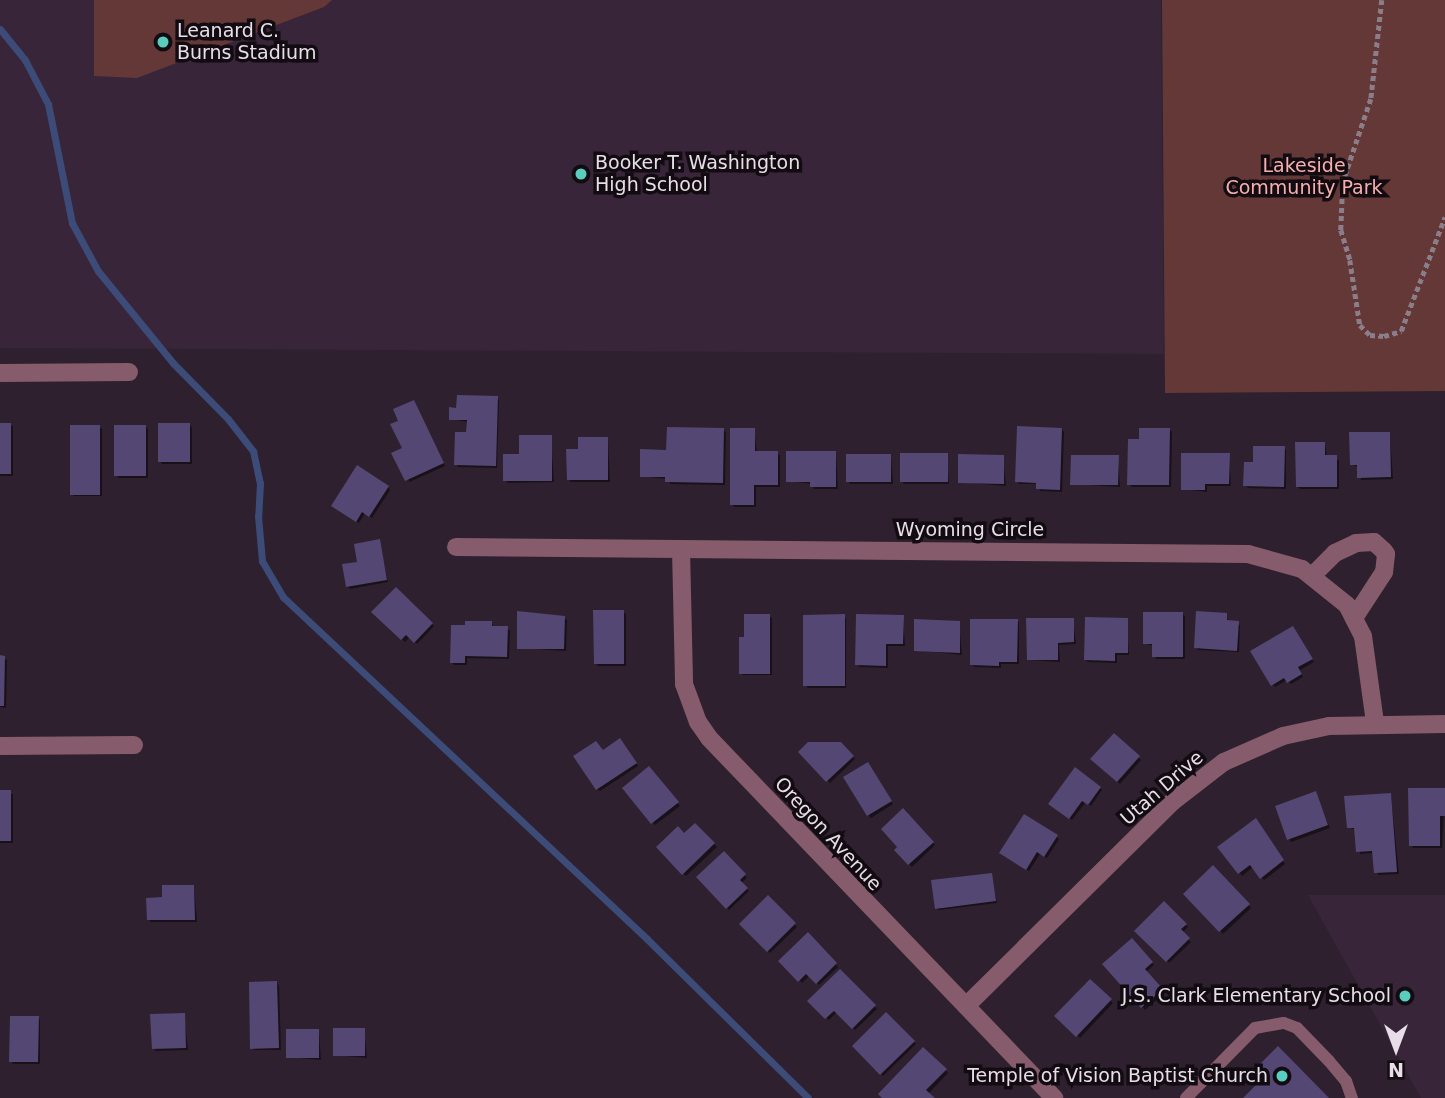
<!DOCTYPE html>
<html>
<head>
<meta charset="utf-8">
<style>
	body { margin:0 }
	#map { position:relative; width:1445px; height:1098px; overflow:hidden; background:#2e202e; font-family:"DejaVu Sans",sans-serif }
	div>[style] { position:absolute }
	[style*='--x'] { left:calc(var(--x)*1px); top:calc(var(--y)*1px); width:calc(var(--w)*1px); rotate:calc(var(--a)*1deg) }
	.built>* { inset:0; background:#382539 }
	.green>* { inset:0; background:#643836 }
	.shadow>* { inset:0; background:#0007 }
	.stream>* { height:7px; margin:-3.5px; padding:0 3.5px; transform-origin:3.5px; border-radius:3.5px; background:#3c4b77 }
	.building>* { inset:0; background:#544774 }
	.path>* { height:4.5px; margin-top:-2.25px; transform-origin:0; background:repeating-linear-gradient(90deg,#8a7e8a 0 5px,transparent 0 8.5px) }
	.lane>* { height:12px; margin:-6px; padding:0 6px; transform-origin:6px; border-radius:6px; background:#865b6c }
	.street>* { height:18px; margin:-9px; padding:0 9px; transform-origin:9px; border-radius:9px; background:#865b6c }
	.dots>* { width:19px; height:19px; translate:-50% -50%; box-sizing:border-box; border:4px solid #120c12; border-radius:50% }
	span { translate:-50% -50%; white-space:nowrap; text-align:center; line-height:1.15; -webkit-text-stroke:7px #120c12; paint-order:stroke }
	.poi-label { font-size:19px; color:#e7dee7 }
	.left { translate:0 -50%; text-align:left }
	.right { translate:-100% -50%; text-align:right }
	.park-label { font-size:19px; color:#f6afac }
	.street-label { font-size:19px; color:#e7dee7 }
	.north { position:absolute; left:1361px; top:1014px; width:70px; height:70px; -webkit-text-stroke:5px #120c12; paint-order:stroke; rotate:180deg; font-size:19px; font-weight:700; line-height:28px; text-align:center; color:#e7dee7 }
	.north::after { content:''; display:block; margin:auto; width:24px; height:32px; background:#e7dee7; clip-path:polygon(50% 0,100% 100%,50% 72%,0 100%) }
</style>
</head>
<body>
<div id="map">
	<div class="built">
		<i style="clip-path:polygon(0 0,1161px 0,1164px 354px,0 348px)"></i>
		<i style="clip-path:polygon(1308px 895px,1445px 895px,1445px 1098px,1421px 1098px)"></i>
	</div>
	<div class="green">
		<i style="clip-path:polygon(94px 0,332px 0,324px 7px,137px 78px,94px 76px)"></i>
		<i style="clip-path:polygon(1162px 0,1445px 0,1445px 391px,1165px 393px)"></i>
	</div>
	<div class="shadow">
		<i style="clip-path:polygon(497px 398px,499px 400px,497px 468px,458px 467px,456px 464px,468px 434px,468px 422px,451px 419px)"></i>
		<i style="clip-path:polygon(414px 402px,445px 466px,409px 482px,400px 421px)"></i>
		<i style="clip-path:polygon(10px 424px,13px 427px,13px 476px,0 476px,0 425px)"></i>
		<i style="clip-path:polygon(190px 425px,192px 428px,192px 464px,162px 464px,160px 461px)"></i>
		<i style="clip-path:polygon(145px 426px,148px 429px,148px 478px,119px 478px,116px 475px)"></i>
		<i style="clip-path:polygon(99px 427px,102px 429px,102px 496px,74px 496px,71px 494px)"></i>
		<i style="clip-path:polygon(754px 429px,757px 452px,780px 455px,780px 487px,756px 487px,756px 507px,734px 507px,732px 504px)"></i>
		<i style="clip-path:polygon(1062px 429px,1064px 432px,1062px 492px,1040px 491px,1038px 484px,1019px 484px,1017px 481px)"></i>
		<i style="clip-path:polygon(1169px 429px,1172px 432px,1171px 487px,1132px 487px,1129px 484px,1141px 441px)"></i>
		<i style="clip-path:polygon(723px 430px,726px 432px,725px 485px,670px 484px,667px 479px,641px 476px,668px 452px)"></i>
		<i style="clip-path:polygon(1390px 434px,1393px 479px,1361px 480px,1358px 467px,1351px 464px)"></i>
		<i style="clip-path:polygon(551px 437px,554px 482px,508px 483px,505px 480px)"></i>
		<i style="clip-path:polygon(608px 438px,610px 482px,571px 482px,568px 479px,580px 451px)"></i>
		<i style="clip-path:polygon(1325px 444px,1327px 457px,1339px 460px,1339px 489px,1300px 489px,1297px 486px)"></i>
		<i style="clip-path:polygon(1284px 447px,1286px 450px,1286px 489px,1248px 488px,1245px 485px,1255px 463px)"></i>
		<i style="clip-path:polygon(836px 452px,838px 489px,814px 489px,812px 484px,788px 481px)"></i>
		<i style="clip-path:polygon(1229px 454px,1231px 486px,1207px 486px,1207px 492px,1183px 489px)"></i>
		<i style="clip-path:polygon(947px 455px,949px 484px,904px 484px,902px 481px)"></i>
		<i style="clip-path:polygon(891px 456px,893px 484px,850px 484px,848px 481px)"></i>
		<i style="clip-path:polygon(1003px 457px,1006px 486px,960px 482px)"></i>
		<i style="clip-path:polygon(1118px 457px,1120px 487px,1072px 484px)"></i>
		<i style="clip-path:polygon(388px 487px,390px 490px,372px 518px,365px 513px,359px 523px,335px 508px)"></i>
		<i style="clip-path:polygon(379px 541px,388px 582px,350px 589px,347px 586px,359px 563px)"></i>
		<i style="clip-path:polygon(396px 589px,434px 626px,417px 644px,410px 637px,405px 642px,374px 612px)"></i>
		<i style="clip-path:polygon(623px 612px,626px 614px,626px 666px,598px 666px,595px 663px)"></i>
		<i style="clip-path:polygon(1182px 614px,1185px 616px,1185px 659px,1156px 659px,1153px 646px,1144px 643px)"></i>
		<i style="clip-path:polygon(1226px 615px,1229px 622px,1240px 625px,1239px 652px,1198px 650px,1196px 647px)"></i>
		<i style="clip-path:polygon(769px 616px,772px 618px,772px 675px,743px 675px,741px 673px,746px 638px)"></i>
		<i style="clip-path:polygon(844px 616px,846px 619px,846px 688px,808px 688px,805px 685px)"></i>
		<i style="clip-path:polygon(903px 617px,905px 646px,888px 646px,888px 668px,860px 667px,857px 664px)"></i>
		<i style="clip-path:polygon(564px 618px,567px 620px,566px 651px,519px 648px)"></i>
		<i style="clip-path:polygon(1073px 619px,1076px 644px,1059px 645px,1060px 662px,1028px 660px)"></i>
		<i style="clip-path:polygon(1127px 620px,1129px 655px,1117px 655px,1117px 663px,1088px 662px,1086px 660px)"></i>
		<i style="clip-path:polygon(1017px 621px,1019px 623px,1019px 664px,1001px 664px,1001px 668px,974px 667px,972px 665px)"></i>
		<i style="clip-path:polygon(492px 623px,494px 628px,510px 630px,509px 659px,467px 658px,467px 665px,454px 665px,452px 662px)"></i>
		<i style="clip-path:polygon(959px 623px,962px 655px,916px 650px)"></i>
		<i style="clip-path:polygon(1295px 631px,1314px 662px,1300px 670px,1303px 677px,1291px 684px,1287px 680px,1275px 687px,1272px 684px)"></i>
		<i style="clip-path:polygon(0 657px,7px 660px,6px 708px,0 707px)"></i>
		<i style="clip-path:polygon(1114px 736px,1141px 760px,1120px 784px,1093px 759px)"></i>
		<i style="clip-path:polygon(622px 742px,638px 766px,600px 791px,597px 789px,603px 751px)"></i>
		<i style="clip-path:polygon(840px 744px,855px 759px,830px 783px,800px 752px)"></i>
		<i style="clip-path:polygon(871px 767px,893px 804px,871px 818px,868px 815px)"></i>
		<i style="clip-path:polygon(649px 768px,680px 806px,655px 825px,625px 788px)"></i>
		<i style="clip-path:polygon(1100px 788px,1102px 790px,1091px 806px,1085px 803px,1072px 820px,1053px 806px)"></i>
		<i style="clip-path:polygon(1445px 790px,1442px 848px,1413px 848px,1411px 845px)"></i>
		<i style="clip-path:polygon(0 792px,13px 794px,13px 843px,0 843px)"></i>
		<i style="clip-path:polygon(1315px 793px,1330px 828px,1291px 842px,1289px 839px)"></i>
		<i style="clip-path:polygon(1391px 795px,1399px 874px,1378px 875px,1374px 853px,1360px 854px,1356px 830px,1348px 827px)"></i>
		<i style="clip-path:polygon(903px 810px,935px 845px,912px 867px,896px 850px,900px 847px)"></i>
		<i style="clip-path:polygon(1258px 822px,1285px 864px,1264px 880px,1253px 867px,1242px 876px,1220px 847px)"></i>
		<i style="clip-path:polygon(695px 825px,717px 847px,686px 876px,658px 847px,684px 836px)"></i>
		<i style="clip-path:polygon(1056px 837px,1059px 839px,1047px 858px,1040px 854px,1029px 871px,1004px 856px)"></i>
		<i style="clip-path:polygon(724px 853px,747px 878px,741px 883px,749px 891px,729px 910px,698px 877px)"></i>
		<i style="clip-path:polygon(1213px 868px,1251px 908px,1223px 934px,1185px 894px)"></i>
		<i style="clip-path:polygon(991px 875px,997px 903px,939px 910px,936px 908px)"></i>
		<i style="clip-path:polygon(194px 886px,197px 922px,151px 922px,148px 919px,164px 899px)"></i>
		<i style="clip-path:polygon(768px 897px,797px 927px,770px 953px,741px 924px)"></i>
		<i style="clip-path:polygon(1164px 903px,1188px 927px,1182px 933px,1191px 942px,1169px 963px,1136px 931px)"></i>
		<i style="clip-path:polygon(808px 935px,838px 967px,819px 985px,810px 975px,802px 983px,780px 961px)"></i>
		<i style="clip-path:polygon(1132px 940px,1154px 965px,1146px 972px,1165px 993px,1145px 1010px,1104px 964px)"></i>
		<i style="clip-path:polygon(840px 971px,877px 1009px,855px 1030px,837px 1012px,829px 1020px,809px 1001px)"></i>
		<i style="clip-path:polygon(1090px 981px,1113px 1003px,1080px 1038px,1057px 1016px)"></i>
		<i style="clip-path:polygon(277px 983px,279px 986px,281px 1050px,254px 1050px,252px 1048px)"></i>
		<i style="clip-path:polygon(886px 1014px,916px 1044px,883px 1076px,854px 1046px)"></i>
		<i style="clip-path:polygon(184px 1015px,188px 1050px,156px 1051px,153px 1048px)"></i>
		<i style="clip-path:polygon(38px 1017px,40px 1020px,40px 1064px,13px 1064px,11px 1061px)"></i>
		<i style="clip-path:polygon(364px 1029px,367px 1058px,335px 1055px)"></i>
		<i style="clip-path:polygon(319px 1031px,321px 1060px,288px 1057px)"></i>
		<i style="clip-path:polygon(923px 1049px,948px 1073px,928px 1094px,932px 1098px,884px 1098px)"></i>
	</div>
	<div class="stream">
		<i style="--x:0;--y:29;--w:40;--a:51"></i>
		<i style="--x:25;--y:60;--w:50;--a:62.4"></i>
		<i style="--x:48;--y:104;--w:121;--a:78.6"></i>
		<i style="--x:72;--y:223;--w:55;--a:61.6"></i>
		<i style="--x:98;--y:271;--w:119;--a:50.8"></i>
		<i style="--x:173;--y:363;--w:78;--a:45.5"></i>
		<i style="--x:228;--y:419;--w:41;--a:52"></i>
		<i style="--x:253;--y:451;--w:33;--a:78"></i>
		<i style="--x:260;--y:483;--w:33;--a:93"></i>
		<i style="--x:258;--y:516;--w:45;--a:84.9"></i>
		<i style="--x:262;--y:561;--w:42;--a:59.7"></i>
		<i style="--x:283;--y:597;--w:499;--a:43.2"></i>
		<i style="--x:647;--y:939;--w:226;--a:44.6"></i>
	</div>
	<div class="building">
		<i style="clip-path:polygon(457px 395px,498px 396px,496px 466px,454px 465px,455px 432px,466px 432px,467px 420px,449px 420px,449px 407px,456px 408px)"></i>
		<i style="clip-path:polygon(414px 400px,444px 463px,405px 481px,391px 453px,402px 448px,390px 424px,398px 421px,393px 409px)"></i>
		<i style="clip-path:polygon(0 423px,11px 423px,11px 474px,0 474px)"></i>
		<i style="clip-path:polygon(158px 423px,190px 423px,190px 462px,158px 462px)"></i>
		<i style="clip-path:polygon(70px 425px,100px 425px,100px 495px,70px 495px)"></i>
		<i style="clip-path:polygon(114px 425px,146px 425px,146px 476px,114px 476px)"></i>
		<i style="clip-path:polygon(1017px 426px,1062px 428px,1060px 490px,1036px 489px,1036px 483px,1015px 482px)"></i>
		<i style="clip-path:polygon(667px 427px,724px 428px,723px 483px,665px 482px,665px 477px,640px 477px,640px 449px,666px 450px)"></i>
		<i style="clip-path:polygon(730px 428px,755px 428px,755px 451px,778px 451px,778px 485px,754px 485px,754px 505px,730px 505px)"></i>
		<i style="clip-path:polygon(1139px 428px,1170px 428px,1169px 485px,1127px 485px,1128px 439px,1139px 439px)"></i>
		<i style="clip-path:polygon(1349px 432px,1390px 432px,1391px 477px,1357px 478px,1357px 465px,1350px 465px)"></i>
		<i style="clip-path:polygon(519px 435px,552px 435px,552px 481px,503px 481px,503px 454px,519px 454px)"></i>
		<i style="clip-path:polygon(578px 437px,608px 437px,608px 480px,567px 480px,566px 449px,578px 449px)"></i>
		<i style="clip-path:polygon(1295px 442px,1325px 442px,1325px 455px,1337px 455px,1337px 487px,1296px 487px)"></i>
		<i style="clip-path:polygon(1253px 446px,1285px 446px,1284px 487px,1243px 486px,1244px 462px,1253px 462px)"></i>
		<i style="clip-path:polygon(786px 451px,836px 451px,836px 487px,810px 487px,810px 482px,786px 482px)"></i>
		<i style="clip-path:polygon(900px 453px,948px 453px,948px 482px,900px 482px)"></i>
		<i style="clip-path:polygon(1181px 453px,1230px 453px,1229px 484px,1205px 484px,1205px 490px,1181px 490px)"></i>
		<i style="clip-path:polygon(846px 454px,891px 454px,891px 482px,846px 482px)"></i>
		<i style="clip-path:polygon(958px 454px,1004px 455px,1004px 484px,958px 483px)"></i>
		<i style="clip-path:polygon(1071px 455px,1119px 455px,1118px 485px,1070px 485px)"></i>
		<i style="clip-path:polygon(357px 465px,389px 486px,369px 517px,362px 512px,356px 522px,331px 506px)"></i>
		<i style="clip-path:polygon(380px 539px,387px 580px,346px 587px,342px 564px,357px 562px,354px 544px)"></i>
		<i style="clip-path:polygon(396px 587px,433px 623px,414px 643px,406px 635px,401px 640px,371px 612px)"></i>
		<i style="clip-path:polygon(593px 610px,624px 610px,624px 664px,594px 664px)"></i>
		<i style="clip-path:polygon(517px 611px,565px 616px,564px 649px,517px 649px)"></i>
		<i style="clip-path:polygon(1196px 611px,1227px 613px,1227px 620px,1239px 621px,1237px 651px,1194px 648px)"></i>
		<i style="clip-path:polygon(1143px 612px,1183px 612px,1183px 657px,1152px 657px,1152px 644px,1143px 644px)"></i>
		<i style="clip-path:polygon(744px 614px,770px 614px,770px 674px,739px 674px,739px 637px,744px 637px)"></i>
		<i style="clip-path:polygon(845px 614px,845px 686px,803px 686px,803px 615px)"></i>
		<i style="clip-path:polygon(856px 614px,904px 615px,903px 644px,886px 644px,886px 666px,855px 665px)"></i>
		<i style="clip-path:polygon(1085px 617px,1128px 618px,1128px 653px,1115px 653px,1115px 661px,1084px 660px)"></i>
		<i style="clip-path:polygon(1026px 618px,1074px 618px,1074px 642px,1058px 643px,1058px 660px,1027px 660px)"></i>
		<i style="clip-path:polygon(914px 619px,960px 621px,960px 653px,914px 651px)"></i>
		<i style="clip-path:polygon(970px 619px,1018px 619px,1017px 662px,999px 662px,999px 666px,970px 665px)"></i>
		<i style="clip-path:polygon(465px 621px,492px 621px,492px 626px,508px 626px,507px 657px,465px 656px,465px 663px,450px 663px,451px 625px,465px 625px)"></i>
		<i style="clip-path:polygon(1293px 626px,1313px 659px,1298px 667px,1302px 674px,1287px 683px,1284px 678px,1271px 686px,1250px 651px)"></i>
		<i style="clip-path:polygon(0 655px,5px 656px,4px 706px,0 706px)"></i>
		<i style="clip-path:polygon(1114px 733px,1140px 756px,1117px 782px,1090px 759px)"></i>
		<i style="clip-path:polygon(620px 738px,637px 763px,596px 790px,573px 756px,596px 741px,603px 750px)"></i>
		<i style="clip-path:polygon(808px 742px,841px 742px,854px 756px,826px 782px,798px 752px)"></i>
		<i style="clip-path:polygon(868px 762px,892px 801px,867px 816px,843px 777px)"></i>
		<i style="clip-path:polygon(649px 766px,679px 802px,651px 824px,622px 788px)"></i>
		<i style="clip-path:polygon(1075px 767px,1101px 787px,1088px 805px,1082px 801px,1069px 819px,1048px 804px)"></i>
		<i style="clip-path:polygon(1408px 788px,1445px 788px,1445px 816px,1440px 816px,1440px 846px,1409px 846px)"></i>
		<i style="clip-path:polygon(0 790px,11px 790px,11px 841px,0 841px)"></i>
		<i style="clip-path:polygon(1316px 791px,1328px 825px,1287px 840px,1275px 806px)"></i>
		<i style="clip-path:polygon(1391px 793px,1397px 872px,1374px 873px,1372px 851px,1356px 852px,1354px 828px,1347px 828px,1344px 796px)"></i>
		<i style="clip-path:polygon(903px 808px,934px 842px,908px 865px,894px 850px,897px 847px,881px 829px)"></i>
		<i style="clip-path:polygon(1024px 814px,1058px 835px,1044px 857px,1037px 852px,1026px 870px,999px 853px)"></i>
		<i style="clip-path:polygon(1256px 818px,1284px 860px,1260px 879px,1250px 865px,1238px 874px,1217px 847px)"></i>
		<i style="clip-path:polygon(695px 823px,715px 843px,682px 875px,656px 847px,678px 826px,684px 833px)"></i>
		<i style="clip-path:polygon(724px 851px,746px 874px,740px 880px,748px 888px,726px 909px,696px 877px)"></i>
		<i style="clip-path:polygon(1213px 865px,1250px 904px,1219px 932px,1183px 894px)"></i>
		<i style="clip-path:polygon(992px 873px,996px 901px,935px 909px,931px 880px)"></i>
		<i style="clip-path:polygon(162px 885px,194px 885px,195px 920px,147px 920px,146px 898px,162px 897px)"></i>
		<i style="clip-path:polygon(768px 895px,796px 923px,767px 952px,739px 924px)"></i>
		<i style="clip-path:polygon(1164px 901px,1187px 924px,1181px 929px,1190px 938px,1166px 962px,1134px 931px)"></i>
		<i style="clip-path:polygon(808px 932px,837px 963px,816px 984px,806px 974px,798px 982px,778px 961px)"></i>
		<i style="clip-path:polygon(1132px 938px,1153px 962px,1145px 969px,1163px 989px,1141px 1008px,1102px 964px)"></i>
		<i style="clip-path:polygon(840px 969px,876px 1005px,852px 1029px,834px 1011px,825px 1019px,807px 1001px)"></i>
		<i style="clip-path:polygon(1090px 979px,1112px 999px,1076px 1037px,1054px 1016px)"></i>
		<i style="clip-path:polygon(277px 981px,279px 1048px,250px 1049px,249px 982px)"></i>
		<i style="clip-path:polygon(886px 1012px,915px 1041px,880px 1075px,852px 1046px)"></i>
		<i style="clip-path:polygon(185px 1013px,186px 1048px,152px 1049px,150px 1014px)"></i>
		<i style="clip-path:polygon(10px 1016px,39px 1016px,38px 1062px,9px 1062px)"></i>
		<i style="clip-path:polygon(333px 1028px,365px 1028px,365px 1056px,333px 1056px)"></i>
		<i style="clip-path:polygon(286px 1029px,319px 1029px,319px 1058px,286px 1058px)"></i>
		<i style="clip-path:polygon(1278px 1046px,1329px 1098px,1243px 1098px,1260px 1081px,1252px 1072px)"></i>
		<i style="clip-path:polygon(923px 1047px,947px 1069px,926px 1090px,935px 1098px,882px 1098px,878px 1094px)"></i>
	</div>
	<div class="path">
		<i style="--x:1382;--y:0;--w:100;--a:96.3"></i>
		<i style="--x:1371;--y:99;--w:88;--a:108.6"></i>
		<i style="--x:1343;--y:182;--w:48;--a:92.4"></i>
		<i style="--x:1341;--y:230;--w:31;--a:73"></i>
		<i style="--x:1350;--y:260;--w:66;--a:81.3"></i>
		<i style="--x:1360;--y:325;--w:14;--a:45"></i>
		<i style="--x:1370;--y:335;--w:14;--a:4"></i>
		<i style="--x:1384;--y:336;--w:18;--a:-16"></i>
		<i style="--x:1401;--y:331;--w:122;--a:-68.9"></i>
	</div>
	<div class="lane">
		<i style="--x:1186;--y:1098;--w:98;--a:-45.4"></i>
		<i style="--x:1255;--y:1028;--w:29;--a:-10"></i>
		<i style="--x:1284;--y:1023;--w:14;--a:21"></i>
		<i style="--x:1297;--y:1028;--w:46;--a:45.9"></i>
		<i style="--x:1329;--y:1061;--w:26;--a:50"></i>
		<i style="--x:1346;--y:1081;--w:18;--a:71"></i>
	</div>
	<div class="street">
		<i style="--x:0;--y:373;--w:129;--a:-0.4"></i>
		<i style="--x:456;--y:547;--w:792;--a:0.51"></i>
		<i style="--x:1248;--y:554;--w:56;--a:15.5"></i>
		<i style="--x:1302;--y:569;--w:58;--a:38.7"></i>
		<i style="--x:1347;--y:605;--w:35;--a:63"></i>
		<i style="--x:1363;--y:636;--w:88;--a:82.1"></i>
		<i style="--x:681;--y:549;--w:135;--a:88.7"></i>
		<i style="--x:684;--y:684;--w:40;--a:69.8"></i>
		<i style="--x:698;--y:722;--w:19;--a:55"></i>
		<i style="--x:709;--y:738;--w:499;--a:46.2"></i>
		<i style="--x:1312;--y:576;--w:33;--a:-45"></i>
		<i style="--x:1335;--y:553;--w:23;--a:-25"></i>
		<i style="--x:1356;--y:543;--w:18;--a:-3"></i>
		<i style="--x:1374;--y:542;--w:13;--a:42"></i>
		<i style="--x:1384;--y:551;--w:4;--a:56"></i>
		<i style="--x:1386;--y:554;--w:18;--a:96"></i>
		<i style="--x:1384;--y:572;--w:55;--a:123.1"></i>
		<i style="--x:0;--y:746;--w:134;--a:-0.4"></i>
		<i style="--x:966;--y:1006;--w:290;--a:-44.7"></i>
		<i style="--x:1172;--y:802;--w:66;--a:-37.6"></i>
		<i style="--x:1224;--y:762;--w:64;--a:-23.8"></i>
		<i style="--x:1283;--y:736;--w:47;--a:-12.3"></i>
		<i style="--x:1329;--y:726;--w:116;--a:-1"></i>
	</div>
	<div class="dots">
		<i style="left:163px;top:42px;background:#59cebe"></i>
		<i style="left:581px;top:174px;background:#59cebe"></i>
		<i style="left:1405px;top:996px;background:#59cebe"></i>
		<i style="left:1282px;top:1076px;background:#59cebe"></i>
	</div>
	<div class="poi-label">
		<span class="left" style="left:177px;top:42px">Leanard C.<br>Burns Stadium</span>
		<span class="left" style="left:595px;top:174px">Booker T. Washington<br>High School</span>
		<span class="right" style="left:1391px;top:996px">J.S. Clark Elementary School</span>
		<span class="right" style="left:1268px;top:1076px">Temple of Vision Baptist Church</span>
	</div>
	<div class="park-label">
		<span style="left:1304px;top:177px">Lakeside<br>Community Park</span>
	</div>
	<div class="street-label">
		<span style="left:970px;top:530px">Wyoming Circle</span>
		<span style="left:1162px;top:788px;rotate:-41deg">Utah Drive</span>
		<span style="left:828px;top:834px;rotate:47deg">Oregon Avenue</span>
	</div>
	<div class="north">N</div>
</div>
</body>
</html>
